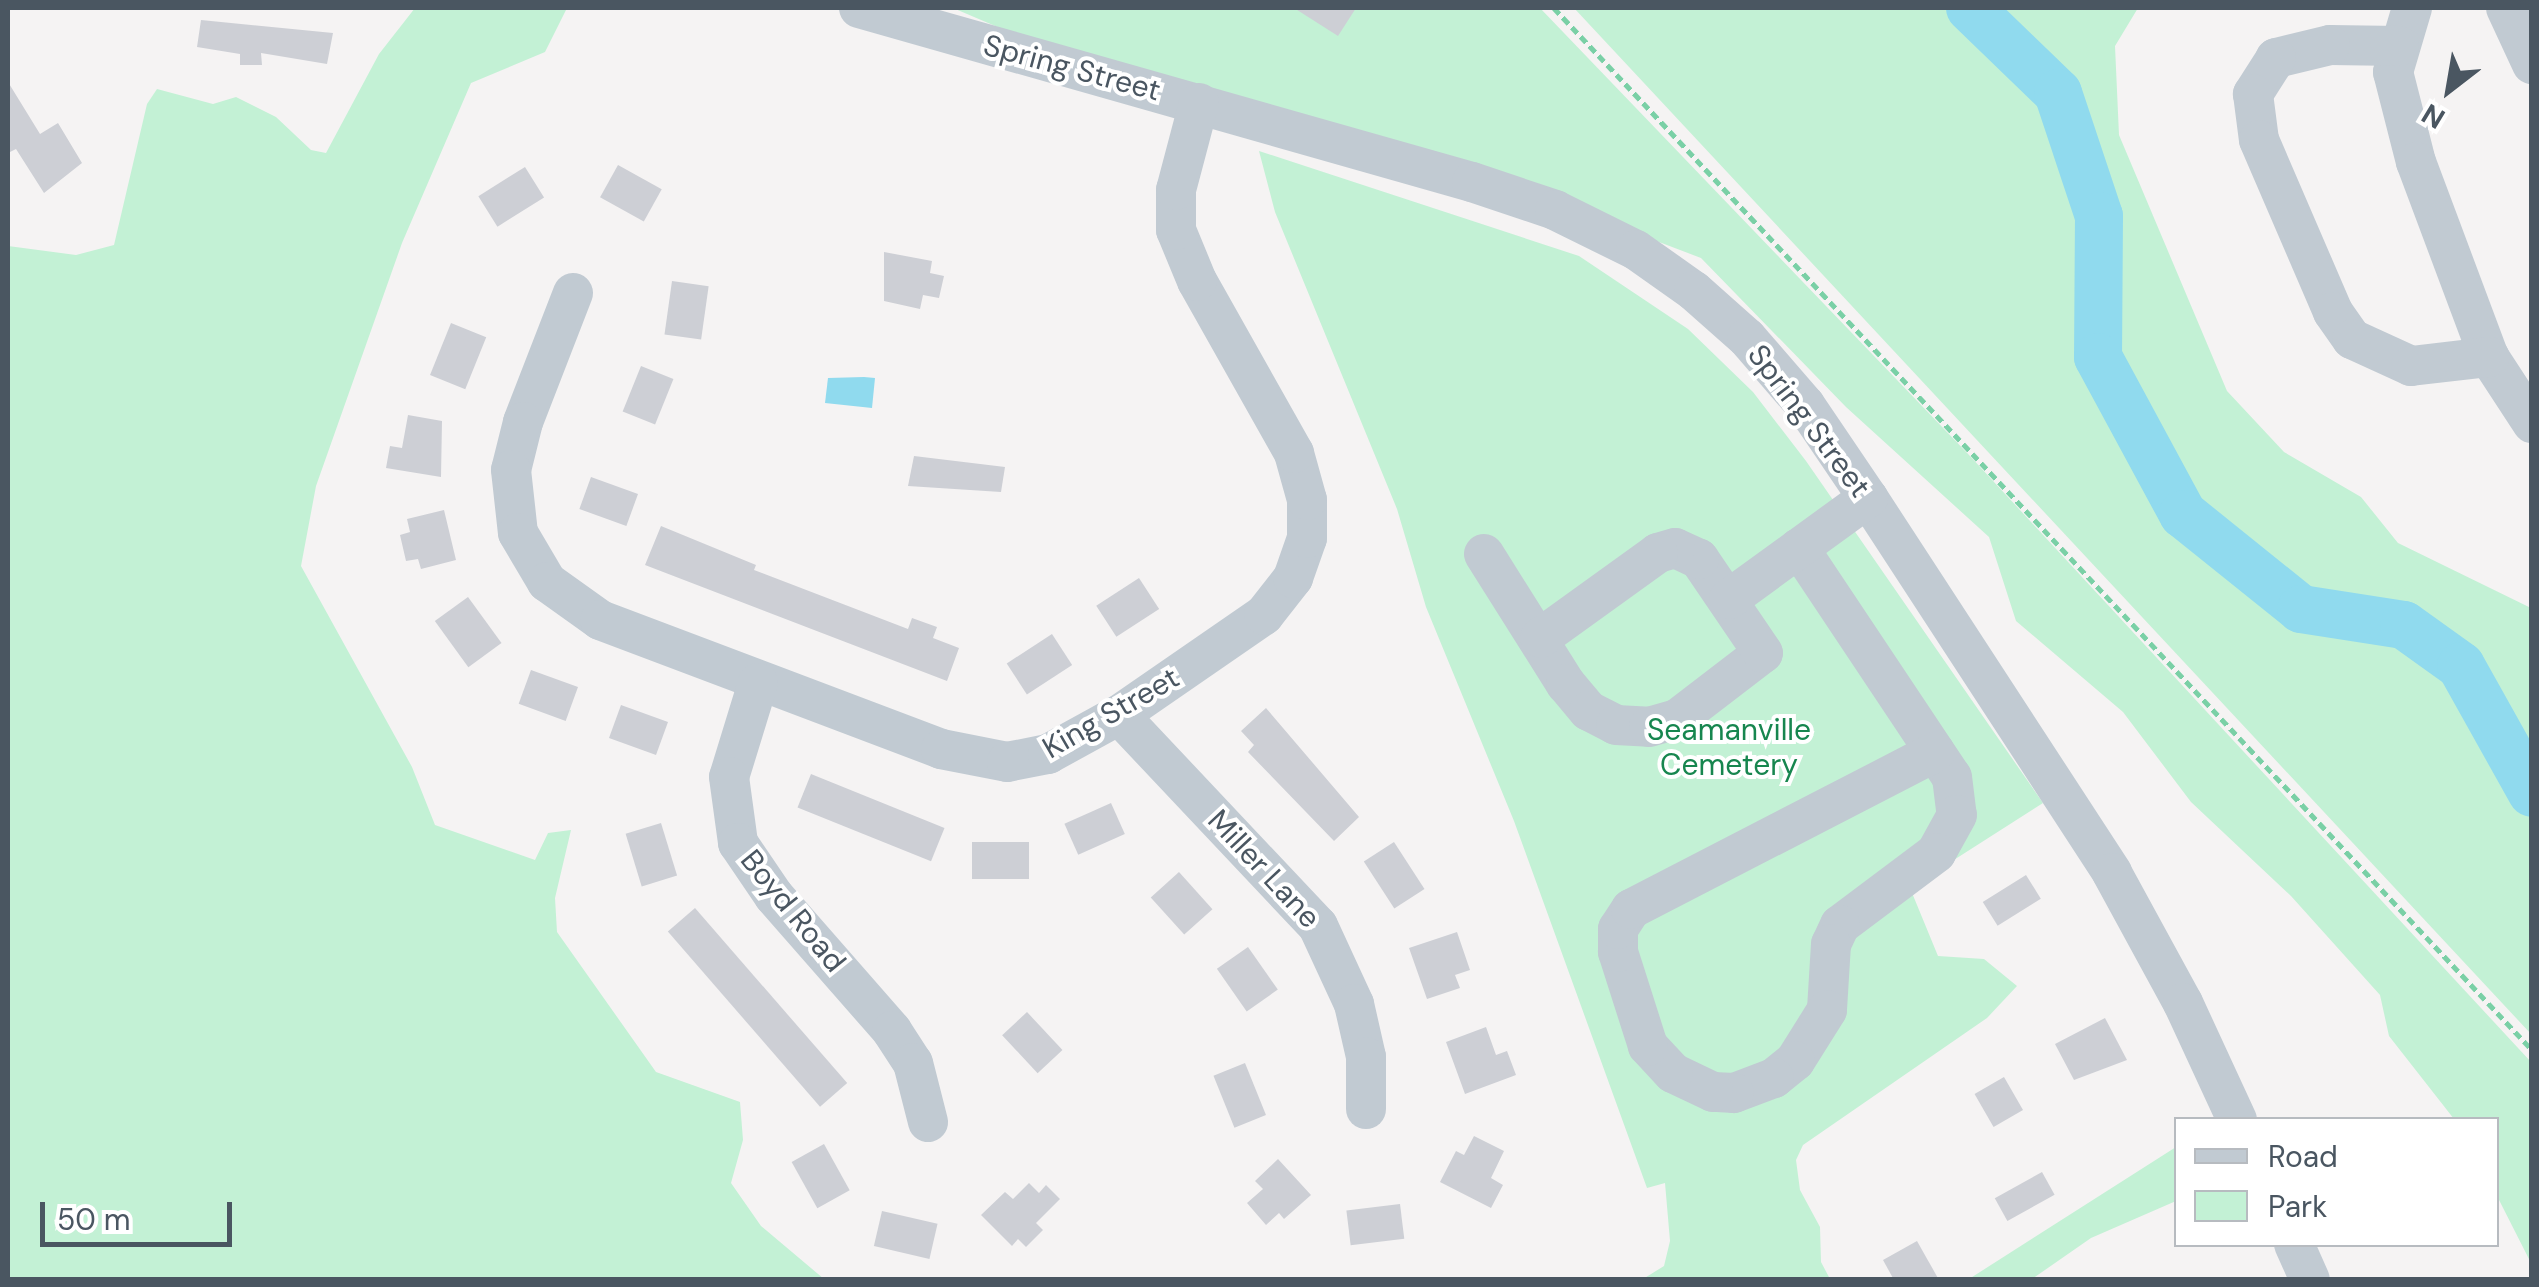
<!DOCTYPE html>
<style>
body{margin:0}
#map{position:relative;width:2539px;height:1287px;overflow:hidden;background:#f5f3f3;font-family:"DM Sans",sans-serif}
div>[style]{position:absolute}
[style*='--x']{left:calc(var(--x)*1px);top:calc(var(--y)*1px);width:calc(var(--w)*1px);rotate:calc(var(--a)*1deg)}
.green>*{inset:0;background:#c3f1d5}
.water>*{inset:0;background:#90daee}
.river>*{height:48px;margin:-24px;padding:0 24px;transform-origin:24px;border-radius:24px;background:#90daee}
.building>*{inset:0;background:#cdcfd5;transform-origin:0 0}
.path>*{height:5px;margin-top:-2.5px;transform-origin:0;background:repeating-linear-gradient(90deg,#7ad0a6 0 8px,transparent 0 13px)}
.minor>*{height:40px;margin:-20px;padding:0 20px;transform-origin:20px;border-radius:20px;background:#c1cad2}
span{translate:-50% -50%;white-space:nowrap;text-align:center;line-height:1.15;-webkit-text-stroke:8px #fff;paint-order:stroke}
.street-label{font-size:30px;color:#4a5661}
.park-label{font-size:30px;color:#17864f}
.frame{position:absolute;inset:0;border:10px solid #4a5661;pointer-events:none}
.legend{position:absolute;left:2174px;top:1117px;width:325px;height:130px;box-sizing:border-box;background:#fff;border:2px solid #b7bbc0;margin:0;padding:12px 18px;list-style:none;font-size:30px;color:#4a5661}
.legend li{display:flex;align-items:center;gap:20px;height:50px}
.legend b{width:50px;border:2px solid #b7bbc0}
.north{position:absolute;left:2399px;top:40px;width:100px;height:100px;-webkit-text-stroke:8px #fff;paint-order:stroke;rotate:211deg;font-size:28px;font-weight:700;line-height:40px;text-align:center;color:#4a5661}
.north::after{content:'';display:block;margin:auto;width:35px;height:45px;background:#4a5661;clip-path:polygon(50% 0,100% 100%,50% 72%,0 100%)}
.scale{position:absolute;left:40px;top:1202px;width:192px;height:45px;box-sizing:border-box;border:5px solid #4a5661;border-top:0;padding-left:12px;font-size:30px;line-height:35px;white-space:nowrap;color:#4a5661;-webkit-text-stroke:8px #fff;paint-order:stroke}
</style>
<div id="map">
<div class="green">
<div style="clip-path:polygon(415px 8px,567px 8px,545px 52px,471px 83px,402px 243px,316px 486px,301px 566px,412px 767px,435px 825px,535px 860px,548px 833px,571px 830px,555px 898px,557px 932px,656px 1072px,740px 1102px,743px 1140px,731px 1183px,761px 1226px,824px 1279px,8px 1279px,8px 246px,76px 255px,114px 245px,147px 104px,157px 89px,213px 104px,236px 97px,276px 117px,311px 150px,326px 153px,379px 54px)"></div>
<div style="clip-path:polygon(953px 8px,1540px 8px,1969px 455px,2531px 1062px,2531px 1263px,2497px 1196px,2496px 1120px,2454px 1119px,2389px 1036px,2380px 995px,2291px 896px,2191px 802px,2123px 712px,2016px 621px,1989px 537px,1846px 407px,1701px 258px,1394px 141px,1040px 45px)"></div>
<div style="clip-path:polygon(1574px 8px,2138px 8px,2115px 46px,2119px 135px,2227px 391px,2284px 452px,2361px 497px,2398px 543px,2531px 608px,2531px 1034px)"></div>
<div style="clip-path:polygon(1259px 151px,1579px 256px,1688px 329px,1753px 392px,1806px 461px,2043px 803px,1910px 888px,1938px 956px,1984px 959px,2017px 986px,1987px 1018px,1803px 1145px,1796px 1160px,1800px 1190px,1820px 1227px,1821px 1262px,1830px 1279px,1643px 1279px,1664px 1266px,1670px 1241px,1665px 1183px,1647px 1188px,1514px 821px,1426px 607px,1397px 509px,1275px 212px)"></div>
<div style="clip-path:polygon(2176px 1147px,2176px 1201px,2091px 1238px,2032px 1279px,1969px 1279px)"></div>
</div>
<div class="water">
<div style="clip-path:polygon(864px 377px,875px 378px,872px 408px,825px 403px,828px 378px)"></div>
</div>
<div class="river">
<div style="--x:1970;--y:8;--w:122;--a:44"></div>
<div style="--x:2058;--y:93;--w:130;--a:71.6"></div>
<div style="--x:2099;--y:216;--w:141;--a:90.4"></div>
<div style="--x:2098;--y:357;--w:179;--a:61.6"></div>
<div style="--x:2183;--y:514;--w:151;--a:38.8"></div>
<div style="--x:2301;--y:609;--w:104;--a:8.8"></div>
<div style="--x:2404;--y:625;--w:70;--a:35.7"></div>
<div style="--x:2461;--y:666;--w:145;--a:60.8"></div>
</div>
<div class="building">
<div style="clip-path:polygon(1294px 8px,1356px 8px,1338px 36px)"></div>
<div style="clip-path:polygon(201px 20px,333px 33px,327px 64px,261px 53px,262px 65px,240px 65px,240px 54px,197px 47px)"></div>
<div style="clip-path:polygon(8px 82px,40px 134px,58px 123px,82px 163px,44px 193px,16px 149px,8px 153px)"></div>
<div style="left:618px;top:165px;width:50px;height:37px;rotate:29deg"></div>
<div style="left:525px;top:167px;width:36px;height:55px;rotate:58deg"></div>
<div style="clip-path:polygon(884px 252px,932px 261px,930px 273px,944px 276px,939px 298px,923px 295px,920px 309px,884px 301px)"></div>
<div style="left:672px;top:281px;width:37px;height:54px;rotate:8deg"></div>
<div style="left:451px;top:323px;width:38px;height:56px;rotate:22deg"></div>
<div style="left:641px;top:366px;width:35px;height:49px;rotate:22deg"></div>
<div style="clip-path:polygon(408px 415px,442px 421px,441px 477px,386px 468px,390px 446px,402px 448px)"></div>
<div style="clip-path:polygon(914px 456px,1005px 467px,1001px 492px,908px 486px)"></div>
<div style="left:591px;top:477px;width:50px;height:34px;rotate:20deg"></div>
<div style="clip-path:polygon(444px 510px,456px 560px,421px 569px,418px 559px,406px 561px,400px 535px,410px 532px,407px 519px)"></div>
<div style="clip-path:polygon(661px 526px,756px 565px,754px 570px,908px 629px,912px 618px,937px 627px,933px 638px,959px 648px,947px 681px,645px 565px)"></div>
<div style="left:1139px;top:578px;width:37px;height:51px;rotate:57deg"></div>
<div style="left:468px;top:597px;width:57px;height:41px;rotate:54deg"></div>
<div style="left:1052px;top:634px;width:37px;height:54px;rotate:57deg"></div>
<div style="left:531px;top:670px;width:50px;height:36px;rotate:20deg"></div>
<div style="left:621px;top:705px;width:50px;height:35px;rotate:20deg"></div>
<div style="clip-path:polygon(1266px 708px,1359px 817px,1334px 841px,1248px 752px,1254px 745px,1241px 731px)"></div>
<div style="left:811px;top:774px;width:144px;height:36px;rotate:22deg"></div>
<div style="left:1111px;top:803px;width:34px;height:51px;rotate:66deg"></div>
<div style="left:661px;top:823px;width:55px;height:37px;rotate:73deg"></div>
<div style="left:972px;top:842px;width:57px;height:37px"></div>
<div style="left:1394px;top:842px;width:56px;height:36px;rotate:57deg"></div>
<div style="left:1179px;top:872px;width:50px;height:38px;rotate:48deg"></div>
<div style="left:2026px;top:875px;width:28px;height:51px;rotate:58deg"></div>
<div style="left:695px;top:908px;width:232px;height:36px;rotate:49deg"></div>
<div style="clip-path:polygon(1457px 932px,1470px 970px,1455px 975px,1460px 988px,1427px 999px,1409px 948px)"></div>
<div style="left:1248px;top:947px;width:52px;height:38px;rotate:55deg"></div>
<div style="left:1027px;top:1012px;width:52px;height:34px;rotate:47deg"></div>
<div style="clip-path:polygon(2105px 1018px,2127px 1060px,2074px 1080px,2055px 1044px)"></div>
<div style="clip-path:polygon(1486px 1027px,1496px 1055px,1507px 1051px,1516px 1075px,1465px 1094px,1446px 1042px)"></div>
<div style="left:1245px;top:1063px;width:56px;height:34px;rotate:68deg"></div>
<div style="left:2004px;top:1077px;width:38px;height:34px;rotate:60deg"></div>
<div style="clip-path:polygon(1474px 1136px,1504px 1151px,1491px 1178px,1503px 1185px,1491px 1208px,1440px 1182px,1456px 1151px,1464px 1155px)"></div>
<div style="left:824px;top:1144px;width:53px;height:37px;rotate:61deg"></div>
<div style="clip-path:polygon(1278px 1159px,1311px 1195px,1284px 1219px,1279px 1213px,1266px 1225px,1247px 1203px,1263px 1189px,1255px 1181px)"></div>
<div style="left:2042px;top:1172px;width:26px;height:54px;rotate:61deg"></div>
<div style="clip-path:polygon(1029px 1183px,1039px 1193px,1046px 1185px,1060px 1199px,1036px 1223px,1043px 1230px,1026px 1247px,1018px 1239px,1012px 1246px,981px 1215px,1005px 1192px,1013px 1199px)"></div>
<div style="left:1400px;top:1204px;width:35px;height:54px;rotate:83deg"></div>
<div style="left:882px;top:1211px;width:57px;height:36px;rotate:13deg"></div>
<div style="clip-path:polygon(1917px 1241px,1939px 1280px,1894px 1280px,1883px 1260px)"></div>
</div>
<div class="path">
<div style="--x:1554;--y:8;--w:1429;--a:46.81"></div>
</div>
<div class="minor">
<div style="--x:859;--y:8;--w:637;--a:15.85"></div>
<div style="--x:1472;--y:182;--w:88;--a:18.6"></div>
<div style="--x:1555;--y:210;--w:90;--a:26.3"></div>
<div style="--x:1636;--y:250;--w:71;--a:35.3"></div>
<div style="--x:1694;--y:291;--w:71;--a:41.6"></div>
<div style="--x:1747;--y:338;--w:89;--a:49.1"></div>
<div style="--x:1805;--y:405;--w:112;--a:55.9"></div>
<div style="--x:1868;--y:498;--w:447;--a:56.9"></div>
<div style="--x:2112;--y:873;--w:148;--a:61.4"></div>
<div style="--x:2183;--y:1003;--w:129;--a:65.2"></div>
<div style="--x:2412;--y:8;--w:67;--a:106.5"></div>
<div style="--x:2393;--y:72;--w:93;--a:75.7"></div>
<div style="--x:2416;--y:162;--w:208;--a:69.5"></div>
<div style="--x:2489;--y:357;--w:79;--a:56.9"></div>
<div style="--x:2506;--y:8;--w:62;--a:65.1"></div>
<div style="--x:2399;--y:46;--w:69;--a:-179.2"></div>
<div style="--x:2330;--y:45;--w:56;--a:166.5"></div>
<div style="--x:2276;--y:58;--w:43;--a:122.6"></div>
<div style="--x:2253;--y:94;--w:46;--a:82.6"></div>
<div style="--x:2259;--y:140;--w:187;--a:66.7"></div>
<div style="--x:2333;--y:312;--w:33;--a:55"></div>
<div style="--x:2352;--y:339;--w:65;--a:24.6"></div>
<div style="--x:2411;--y:366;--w:79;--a:-6.6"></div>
<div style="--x:573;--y:293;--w:138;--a:111.2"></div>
<div style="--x:523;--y:422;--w:49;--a:104"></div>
<div style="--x:511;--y:470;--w:63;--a:83.7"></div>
<div style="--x:518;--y:533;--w:57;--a:59.4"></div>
<div style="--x:547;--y:582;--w:65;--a:35.6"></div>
<div style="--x:600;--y:620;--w:365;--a:20.7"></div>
<div style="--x:941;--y:749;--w:67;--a:11.1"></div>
<div style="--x:1007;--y:762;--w:42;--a:-11"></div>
<div style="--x:1048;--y:754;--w:81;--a:-28.8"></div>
<div style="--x:1119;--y:715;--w:176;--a:-34.6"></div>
<div style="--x:1264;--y:615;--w:47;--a:-51.9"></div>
<div style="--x:1293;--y:578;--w:42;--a:-70.7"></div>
<div style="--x:1307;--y:538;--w:38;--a:-90"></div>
<div style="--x:1307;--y:500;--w:49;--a:-105.5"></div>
<div style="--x:1294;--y:453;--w:197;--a:-119.4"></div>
<div style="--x:1197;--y:281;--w:55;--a:-112.4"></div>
<div style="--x:1176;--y:230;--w:40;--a:-90"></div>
<div style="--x:1176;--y:190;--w:90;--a:-75.2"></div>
<div style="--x:1799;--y:548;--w:275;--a:56.3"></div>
<div style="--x:1952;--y:777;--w:38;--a:83"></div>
<div style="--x:1957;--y:815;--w:43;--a:118.9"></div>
<div style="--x:1936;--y:853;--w:120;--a:143.1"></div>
<div style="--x:1840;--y:925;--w:21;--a:115"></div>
<div style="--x:1831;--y:944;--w:66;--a:93.5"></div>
<div style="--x:1827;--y:1010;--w:60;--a:122.1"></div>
<div style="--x:1795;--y:1061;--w:27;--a:141"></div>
<div style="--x:1774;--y:1078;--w:43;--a:159.4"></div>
<div style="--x:1734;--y:1093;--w:21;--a:-177"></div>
<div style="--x:1713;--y:1092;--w:44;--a:-154.6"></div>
<div style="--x:1673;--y:1073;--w:37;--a:-133"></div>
<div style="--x:1648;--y:1046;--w:99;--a:-107.7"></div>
<div style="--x:1618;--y:952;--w:23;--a:-90"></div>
<div style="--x:1618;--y:929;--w:24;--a:-57"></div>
<div style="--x:1631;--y:909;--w:342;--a:-27.3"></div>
<div style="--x:1484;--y:554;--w:154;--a:57.8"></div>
<div style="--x:1566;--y:684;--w:35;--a:50"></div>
<div style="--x:1589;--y:711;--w:30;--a:27"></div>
<div style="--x:1616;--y:725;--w:33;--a:3"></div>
<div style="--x:1649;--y:727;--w:29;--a:-16"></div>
<div style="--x:1677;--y:719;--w:108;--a:-37.5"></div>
<div style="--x:1763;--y:653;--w:114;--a:-124.2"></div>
<div style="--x:1699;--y:559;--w:26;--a:-155"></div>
<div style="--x:1675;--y:548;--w:18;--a:164"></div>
<div style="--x:1658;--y:553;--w:145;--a:144.2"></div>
<div style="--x:1729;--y:599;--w:172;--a:-36"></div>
<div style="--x:758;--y:683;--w:98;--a:107.1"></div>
<div style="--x:729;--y:777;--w:67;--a:82.2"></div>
<div style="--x:738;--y:843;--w:64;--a:55.8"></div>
<div style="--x:774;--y:896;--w:179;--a:48.8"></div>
<div style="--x:892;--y:1031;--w:38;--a:57"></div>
<div style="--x:913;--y:1063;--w:61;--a:75.7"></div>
<div style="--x:1119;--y:715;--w:290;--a:46.7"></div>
<div style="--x:1318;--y:926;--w:86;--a:65.2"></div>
<div style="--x:1354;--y:1004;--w:54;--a:77.2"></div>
<div style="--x:1366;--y:1057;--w:52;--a:90"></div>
<div style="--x:2294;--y:1244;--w:39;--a:66"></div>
</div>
<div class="street-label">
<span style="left:1072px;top:68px;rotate:15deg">Spring Street</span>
<span style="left:1809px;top:421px;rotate:53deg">Spring Street</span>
<span style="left:1111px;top:713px;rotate:-30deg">King Street</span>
<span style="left:1264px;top:869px;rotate:47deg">Miller Lane</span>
<span style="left:793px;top:911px;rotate:51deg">Boyd Road</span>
</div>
<div class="park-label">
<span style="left:1729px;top:747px">Seamanville<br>Cemetery</span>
</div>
<div class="frame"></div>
<ul class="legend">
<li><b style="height:12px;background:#c1cad2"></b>Road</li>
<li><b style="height:28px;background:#c3f1d5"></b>Park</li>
</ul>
<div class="north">N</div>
<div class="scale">50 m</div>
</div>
